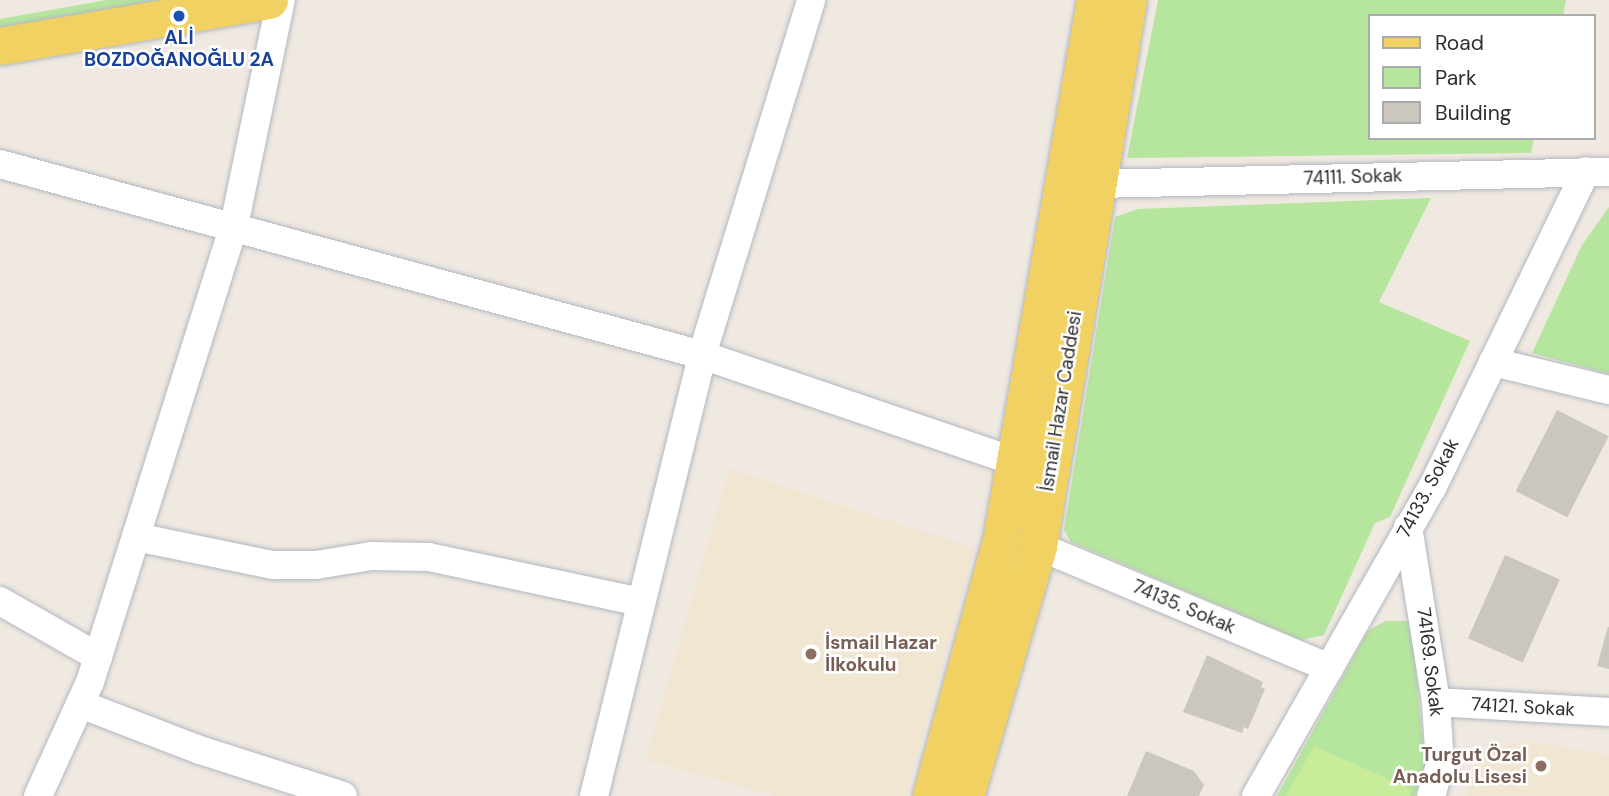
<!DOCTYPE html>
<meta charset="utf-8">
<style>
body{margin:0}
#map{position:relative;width:1609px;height:796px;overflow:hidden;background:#efe9e1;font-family:"DM Sans",sans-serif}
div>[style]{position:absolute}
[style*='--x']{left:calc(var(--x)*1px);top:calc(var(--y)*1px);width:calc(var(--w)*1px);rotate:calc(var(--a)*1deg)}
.education>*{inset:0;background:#f0e6d1}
.green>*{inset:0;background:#b6e59e}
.pitch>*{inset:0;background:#c9ec9a}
.building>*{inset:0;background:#cbc7bf;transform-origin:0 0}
.roads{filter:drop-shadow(0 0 2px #b4b7c1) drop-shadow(0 0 2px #b4b7c1)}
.minor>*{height:28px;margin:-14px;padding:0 14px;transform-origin:14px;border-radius:14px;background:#fff}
.major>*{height:37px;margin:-18.5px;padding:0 18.5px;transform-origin:18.5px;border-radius:18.5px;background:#f2d163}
.dots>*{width:19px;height:19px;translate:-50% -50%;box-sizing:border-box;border:4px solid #fff;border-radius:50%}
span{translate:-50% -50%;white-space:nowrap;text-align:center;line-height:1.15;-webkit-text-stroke:5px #fff;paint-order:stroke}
.transit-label{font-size:19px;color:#164399;font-weight:700}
.street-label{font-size:19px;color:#2e2e2e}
.education-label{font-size:19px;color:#785e54;font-weight:700}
.left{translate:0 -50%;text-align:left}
.right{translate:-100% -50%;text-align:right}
.legend{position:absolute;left:1368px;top:14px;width:228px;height:126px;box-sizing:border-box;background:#fff;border:2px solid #ababab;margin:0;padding:9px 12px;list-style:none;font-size:21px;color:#2e2e2e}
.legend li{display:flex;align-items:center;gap:14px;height:35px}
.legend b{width:35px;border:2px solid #ababab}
</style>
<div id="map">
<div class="education">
<div style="clip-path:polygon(729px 469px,975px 548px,906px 796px,775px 796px,646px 760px)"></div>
<div style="clip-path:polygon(1537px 742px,1609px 755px,1609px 796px,1466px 796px,1475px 757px,1496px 746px)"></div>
</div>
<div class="green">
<div style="clip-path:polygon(106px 0,169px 0,0 31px,0 19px)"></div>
<div style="clip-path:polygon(1158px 0,1566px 0,1563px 16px,1369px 16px,1369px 138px,1534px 138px,1531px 153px,1127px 158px)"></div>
<div style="clip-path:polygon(1431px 198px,1379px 302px,1470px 341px,1390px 517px,1375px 523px,1324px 635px,1301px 640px,1071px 542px,1064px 530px,1115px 217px,1138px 209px)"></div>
<div style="clip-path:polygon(1609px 207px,1609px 374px,1532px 353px,1582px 245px)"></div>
<div style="clip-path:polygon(1385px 621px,1411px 621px,1425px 764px,1415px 796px,1277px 796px,1368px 631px)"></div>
</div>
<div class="pitch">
<div style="clip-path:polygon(1314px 746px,1411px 789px,1410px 796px,1286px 796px)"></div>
</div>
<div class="building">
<div style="left:1557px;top:410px;width:58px;height:91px;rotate:27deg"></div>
<div style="left:1505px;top:555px;width:60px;height:91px;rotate:24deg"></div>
<div style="clip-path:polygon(1608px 627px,1609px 627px,1609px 669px,1597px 666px)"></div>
<div style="clip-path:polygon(1207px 655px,1263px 682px,1261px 687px,1265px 689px,1248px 729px,1244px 727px,1242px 733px,1183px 712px)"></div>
<div style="clip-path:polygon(1146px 751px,1194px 771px,1204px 785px,1199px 796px,1127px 796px)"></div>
</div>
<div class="roads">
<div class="minor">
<div style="--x:0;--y:164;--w:728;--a:15.22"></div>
<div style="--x:702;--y:355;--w:333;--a:18.8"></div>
<div style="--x:1097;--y:184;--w:512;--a:-1.34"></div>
<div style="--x:1493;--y:362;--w:119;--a:13.6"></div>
<div style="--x:1408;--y:527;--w:177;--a:80.9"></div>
<div style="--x:1436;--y:702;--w:63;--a:86.4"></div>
<div style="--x:1440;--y:765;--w:32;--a:106"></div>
<div style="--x:136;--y:537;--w:140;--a:11.6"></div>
<div style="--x:273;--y:565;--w:43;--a:0"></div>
<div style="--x:316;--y:565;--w:56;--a:-9.3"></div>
<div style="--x:371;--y:556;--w:58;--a:1"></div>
<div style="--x:429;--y:557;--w:217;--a:12"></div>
<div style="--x:1038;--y:546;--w:316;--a:22.7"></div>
<div style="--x:0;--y:601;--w:113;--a:29.7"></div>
<div style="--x:1436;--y:702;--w:173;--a:3.3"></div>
<div style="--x:80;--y:704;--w:129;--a:21"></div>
<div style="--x:200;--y:750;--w:150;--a:17.8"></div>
<div style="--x:38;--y:796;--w:125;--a:-65.5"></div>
<div style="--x:90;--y:682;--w:478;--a:-72.5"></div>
<div style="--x:234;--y:226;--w:231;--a:-78.3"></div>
<div style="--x:594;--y:796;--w:454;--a:-76.2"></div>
<div style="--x:702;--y:355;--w:371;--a:-72.9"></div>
<div style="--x:1256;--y:796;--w:355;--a:-60.3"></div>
<div style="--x:1432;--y:488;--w:352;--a:-64.1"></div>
</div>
<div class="major">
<div style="--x:0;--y:46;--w:273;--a:-9.7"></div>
<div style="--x:931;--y:796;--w:270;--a:-74.7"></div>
<div style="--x:1002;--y:536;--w:544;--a:-80.16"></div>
<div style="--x:965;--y:796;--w:260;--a:-73.7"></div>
<div style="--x:1038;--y:546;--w:553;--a:-80.64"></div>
</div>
</div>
<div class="dots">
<div style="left:179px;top:16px;background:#1a4fb4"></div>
<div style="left:811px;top:654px;background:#8d6e63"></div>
<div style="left:1541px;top:766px;background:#8d6e63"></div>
</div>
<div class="transit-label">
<span style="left:179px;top:49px">ALİ<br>BOZDOĞANOĞLU 2A</span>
</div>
<div class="street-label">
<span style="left:1353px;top:177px;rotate:-2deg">74111. Sokak</span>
<span style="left:1061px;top:401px;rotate:-81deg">İsmail Hazar Caddesi</span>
<span style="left:1428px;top:488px;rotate:-62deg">74133. Sokak</span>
<span style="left:1184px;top:607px;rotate:23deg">74135. Sokak</span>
<span style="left:1430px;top:662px;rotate:83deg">74169. Sokak</span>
<span style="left:1523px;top:707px;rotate:3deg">74121. Sokak</span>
</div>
<div class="education-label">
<span class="left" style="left:825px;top:654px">İsmail Hazar<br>İlkokulu</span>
<span class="right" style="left:1527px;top:766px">Turgut Özal<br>Anadolu Lisesi</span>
</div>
<ul class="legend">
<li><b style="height:9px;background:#f2d163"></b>Road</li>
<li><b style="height:19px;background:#b6e59e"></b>Park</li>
<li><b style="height:19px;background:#cbc7bf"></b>Building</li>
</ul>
</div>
